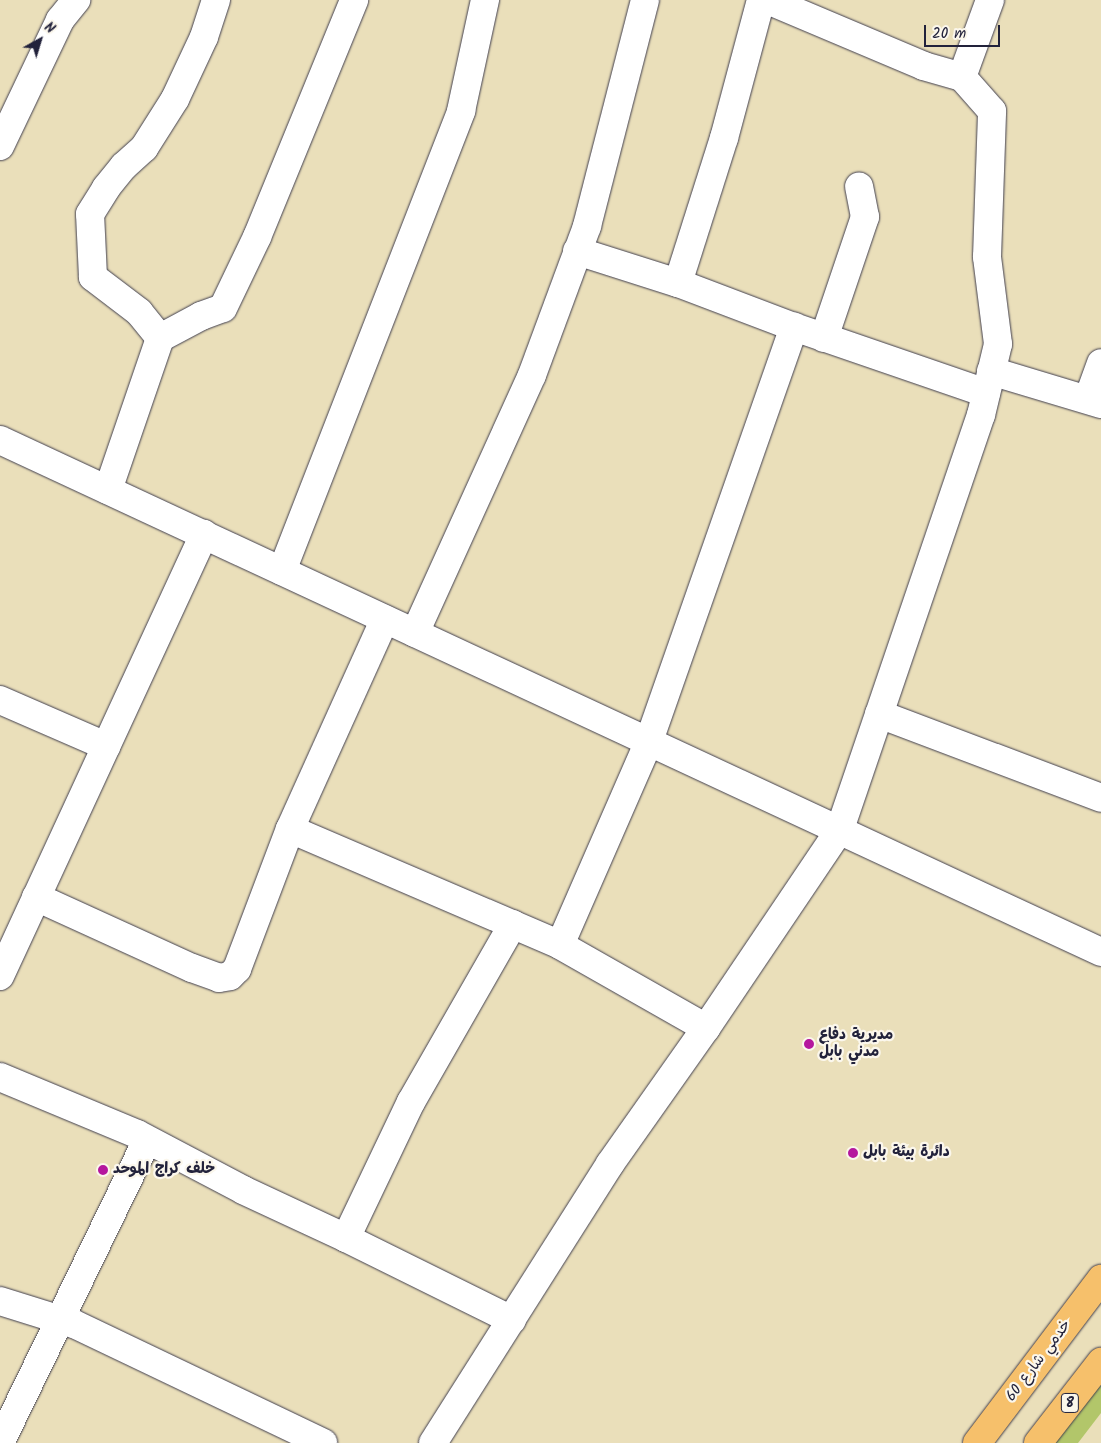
<!DOCTYPE html>
<meta charset="utf-8">
<style>
body{margin:0}
#map{position:relative;width:1101px;height:1443px;overflow:hidden;background:#eadfba;font-family:Kalam,"Playpen Sans Arabic",sans-serif}
div>[style]{position:absolute}
[style*='--x']{left:calc(var(--x)*1px);top:calc(var(--y)*1px);width:calc(var(--w)*1px);rotate:calc(var(--a)*1deg)}
.green>*{inset:0;background:#b2c66a}
.roads{filter:drop-shadow(0 0 1px #403e4e) drop-shadow(0 0 1px #403e4e)}
.minor>*{height:28px;margin:-14px;padding:0 14px;transform-origin:14px;border-radius:14px;background:#fff}
.major>*{height:28px;margin:-14px;padding:0 14px;transform-origin:14px;border-radius:14px;background:#f6c06b}
.highway>*{height:28px;margin:-14px;padding:0 14px;transform-origin:14px;border-radius:14px;background:#f6c06b}
.dots>*{width:14px;height:14px;translate:-50% -50%;box-sizing:border-box;border:2px solid #fbf7ec;border-radius:50%}
span{translate:-50% -50%;white-space:nowrap;text-align:center;line-height:1.15;-webkit-text-stroke:4.5px #fbf7ec;paint-order:stroke}
.shield-label span{padding:1px 4px;background:#fbf7ec;border:1px solid;border-radius:4px;-webkit-text-stroke-width:0}
.shield-label{font-size:14px;color:#22223b;font-weight:700}
.poi-label{font-size:15px;color:#22223b;font-weight:700}
.left{translate:0 -50%;text-align:left}
.street-label{font-size:15px;color:#22223b}
.north{position:absolute;left:15px;top:15px;width:50px;height:50px;-webkit-text-stroke:4px #fbf7ec;paint-order:stroke;rotate:39deg;font-size:14px;font-weight:700;line-height:20px;text-align:center;color:#22223b}
.north::after{content:'';display:block;margin:auto;width:18px;height:22px;background:#22223b;clip-path:polygon(50% 0,100% 100%,50% 72%,0 100%)}
.scale{position:absolute;left:924px;top:25px;width:76px;height:22px;box-sizing:border-box;border:2px solid #22223b;border-top:0;padding-left:6px;font-size:15px;line-height:18px;white-space:nowrap;color:#22223b;-webkit-text-stroke:4px #fbf7ec;paint-order:stroke}
</style>
<div id="map">
<div class="green">
<div style="clip-path:polygon(1101px 1376px,1101px 1413px,1078px 1443px,1050px 1443px)"></div>
</div>
<div class="roads">
<div class="minor">
<div style="--x:962;--y:77;--w:82;--a:-70"></div>
<div style="--x:0;--y:146;--w:140;--a:-64.5"></div>
<div style="--x:60;--y:20;--w:26;--a:-51"></div>
<div style="--x:577;--y:251;--w:106;--a:17.6"></div>
<div style="--x:678;--y:283;--w:124;--a:20.8"></div>
<div style="--x:794;--y:327;--w:203;--a:19"></div>
<div style="--x:678;--y:283;--w:152;--a:-72.4"></div>
<div style="--x:724;--y:138;--w:143;--a:-75"></div>
<div style="--x:160;--y:338;--w:33;--a:-129"></div>
<div style="--x:139;--y:312;--w:58;--a:-142.7"></div>
<div style="--x:93;--y:277;--w:63;--a:-92.7"></div>
<div style="--x:90;--y:214;--w:31;--a:-58"></div>
<div style="--x:106;--y:188;--w:28;--a:-51"></div>
<div style="--x:124;--y:166;--w:27;--a:-42"></div>
<div style="--x:144;--y:148;--w:58;--a:-57.7"></div>
<div style="--x:175;--y:99;--w:68;--a:-64.9"></div>
<div style="--x:204;--y:37;--w:39;--a:-72"></div>
<div style="--x:824;--y:338;--w:128;--a:-71.3"></div>
<div style="--x:865;--y:217;--w:31;--a:-101"></div>
<div style="--x:991;--y:371;--w:115;--a:16.7"></div>
<div style="--x:1088;--y:399;--w:38;--a:-70"></div>
<div style="--x:0;--y:440;--w:1214;--a:24.94"></div>
<div style="--x:108;--y:490;--w:161;--a:-71.1"></div>
<div style="--x:160;--y:338;--w:47;--a:-28.2"></div>
<div style="--x:201;--y:316;--w:23;--a:-20"></div>
<div style="--x:223;--y:308;--w:79;--a:-64.4"></div>
<div style="--x:257;--y:237;--w:256;--a:-67.7"></div>
<div style="--x:282;--y:571;--w:494;--a:-68.7"></div>
<div style="--x:461;--y:111;--w:114;--a:-77.8"></div>
<div style="--x:415;--y:633;--w:283;--a:-65.6"></div>
<div style="--x:532;--y:375;--w:159;--a:-69.7"></div>
<div style="--x:587;--y:226;--w:233;--a:-75.6"></div>
<div style="--x:0;--y:700;--w:116;--a:23.5"></div>
<div style="--x:879;--y:714;--w:237;--a:20.7"></div>
<div style="--x:290;--y:829;--w:294;--a:23.2"></div>
<div style="--x:560;--y:945;--w:168;--a:29.6"></div>
<div style="--x:36;--y:897;--w:171;--a:24.5"></div>
<div style="--x:192;--y:968;--w:29;--a:20"></div>
<div style="--x:219;--y:978;--w:11;--a:-10"></div>
<div style="--x:230;--y:976;--w:10;--a:-45"></div>
<div style="--x:237;--y:969;--w:150;--a:-69.3"></div>
<div style="--x:290;--y:829;--w:230;--a:-65.7"></div>
<div style="--x:560;--y:945;--w:223;--a:-66.4"></div>
<div style="--x:649;--y:741;--w:439;--a:-70.7"></div>
<div style="--x:0;--y:976;--w:487;--a:-65.2"></div>
<div style="--x:0;--y:1077;--w:148;--a:22.6"></div>
<div style="--x:137;--y:1134;--w:120;--a:27.8"></div>
<div style="--x:243;--y:1190;--w:114;--a:25"></div>
<div style="--x:346;--y:1238;--w:185;--a:26.3"></div>
<div style="--x:346;--y:1238;--w:151;--a:-64.5"></div>
<div style="--x:411;--y:1102;--w:205;--a:-60.2"></div>
<div style="--x:0;--y:1301;--w:77;--a:17.3"></div>
<div style="--x:74;--y:1324;--w:276;--a:25.5"></div>
<div style="--x:0;--y:1443;--w:337;--a:-64.1"></div>
<div style="--x:433;--y:1443;--w:330;--a:-57.6"></div>
<div style="--x:610;--y:1164;--w:166;--a:-54.8"></div>
<div style="--x:706;--y:1028;--w:240;--a:-56"></div>
<div style="--x:840;--y:829;--w:437;--a:-71.2"></div>
<div style="--x:981;--y:415;--w:73;--a:-76.5"></div>
<div style="--x:998;--y:344;--w:88;--a:-97.2"></div>
<div style="--x:987;--y:257;--w:146;--a:-88"></div>
<div style="--x:992;--y:111;--w:45;--a:-131.4"></div>
<div style="--x:962;--y:77;--w:40;--a:-164"></div>
<div style="--x:924;--y:66;--w:169;--a:-157.1"></div>
</div>
<div class="major">
<div style="--x:977;--y:1443;--w:206;--a:-52.9"></div>
</div>
<div class="highway">
<div style="--x:1038;--y:1443;--w:103;--a:-52.1"></div>
</div>
</div>
<div class="dots">
<div style="left:809px;top:1044px;background:#b5179e"></div>
<div style="left:853px;top:1153px;background:#b5179e"></div>
<div style="left:103px;top:1170px;background:#b5179e"></div>
</div>
<div class="shield-label">
<span style="left:1070px;top:1403px">8</span>
</div>
<div class="poi-label">
<span class="left" style="left:819px;top:1044px">مديرية دفاع<br>مدني بابل</span>
<span class="left" style="left:863px;top:1153px">دائرة بيئة بابل</span>
<span class="left" style="left:113px;top:1170px">خلف كراج الموحد</span>
</div>
<div class="street-label">
<span style="left:1039px;top:1361px;rotate:-53deg">خدمي شارع 60</span>
</div>
<div class="north">N</div>
<div class="scale">20 m</div>
</div>
